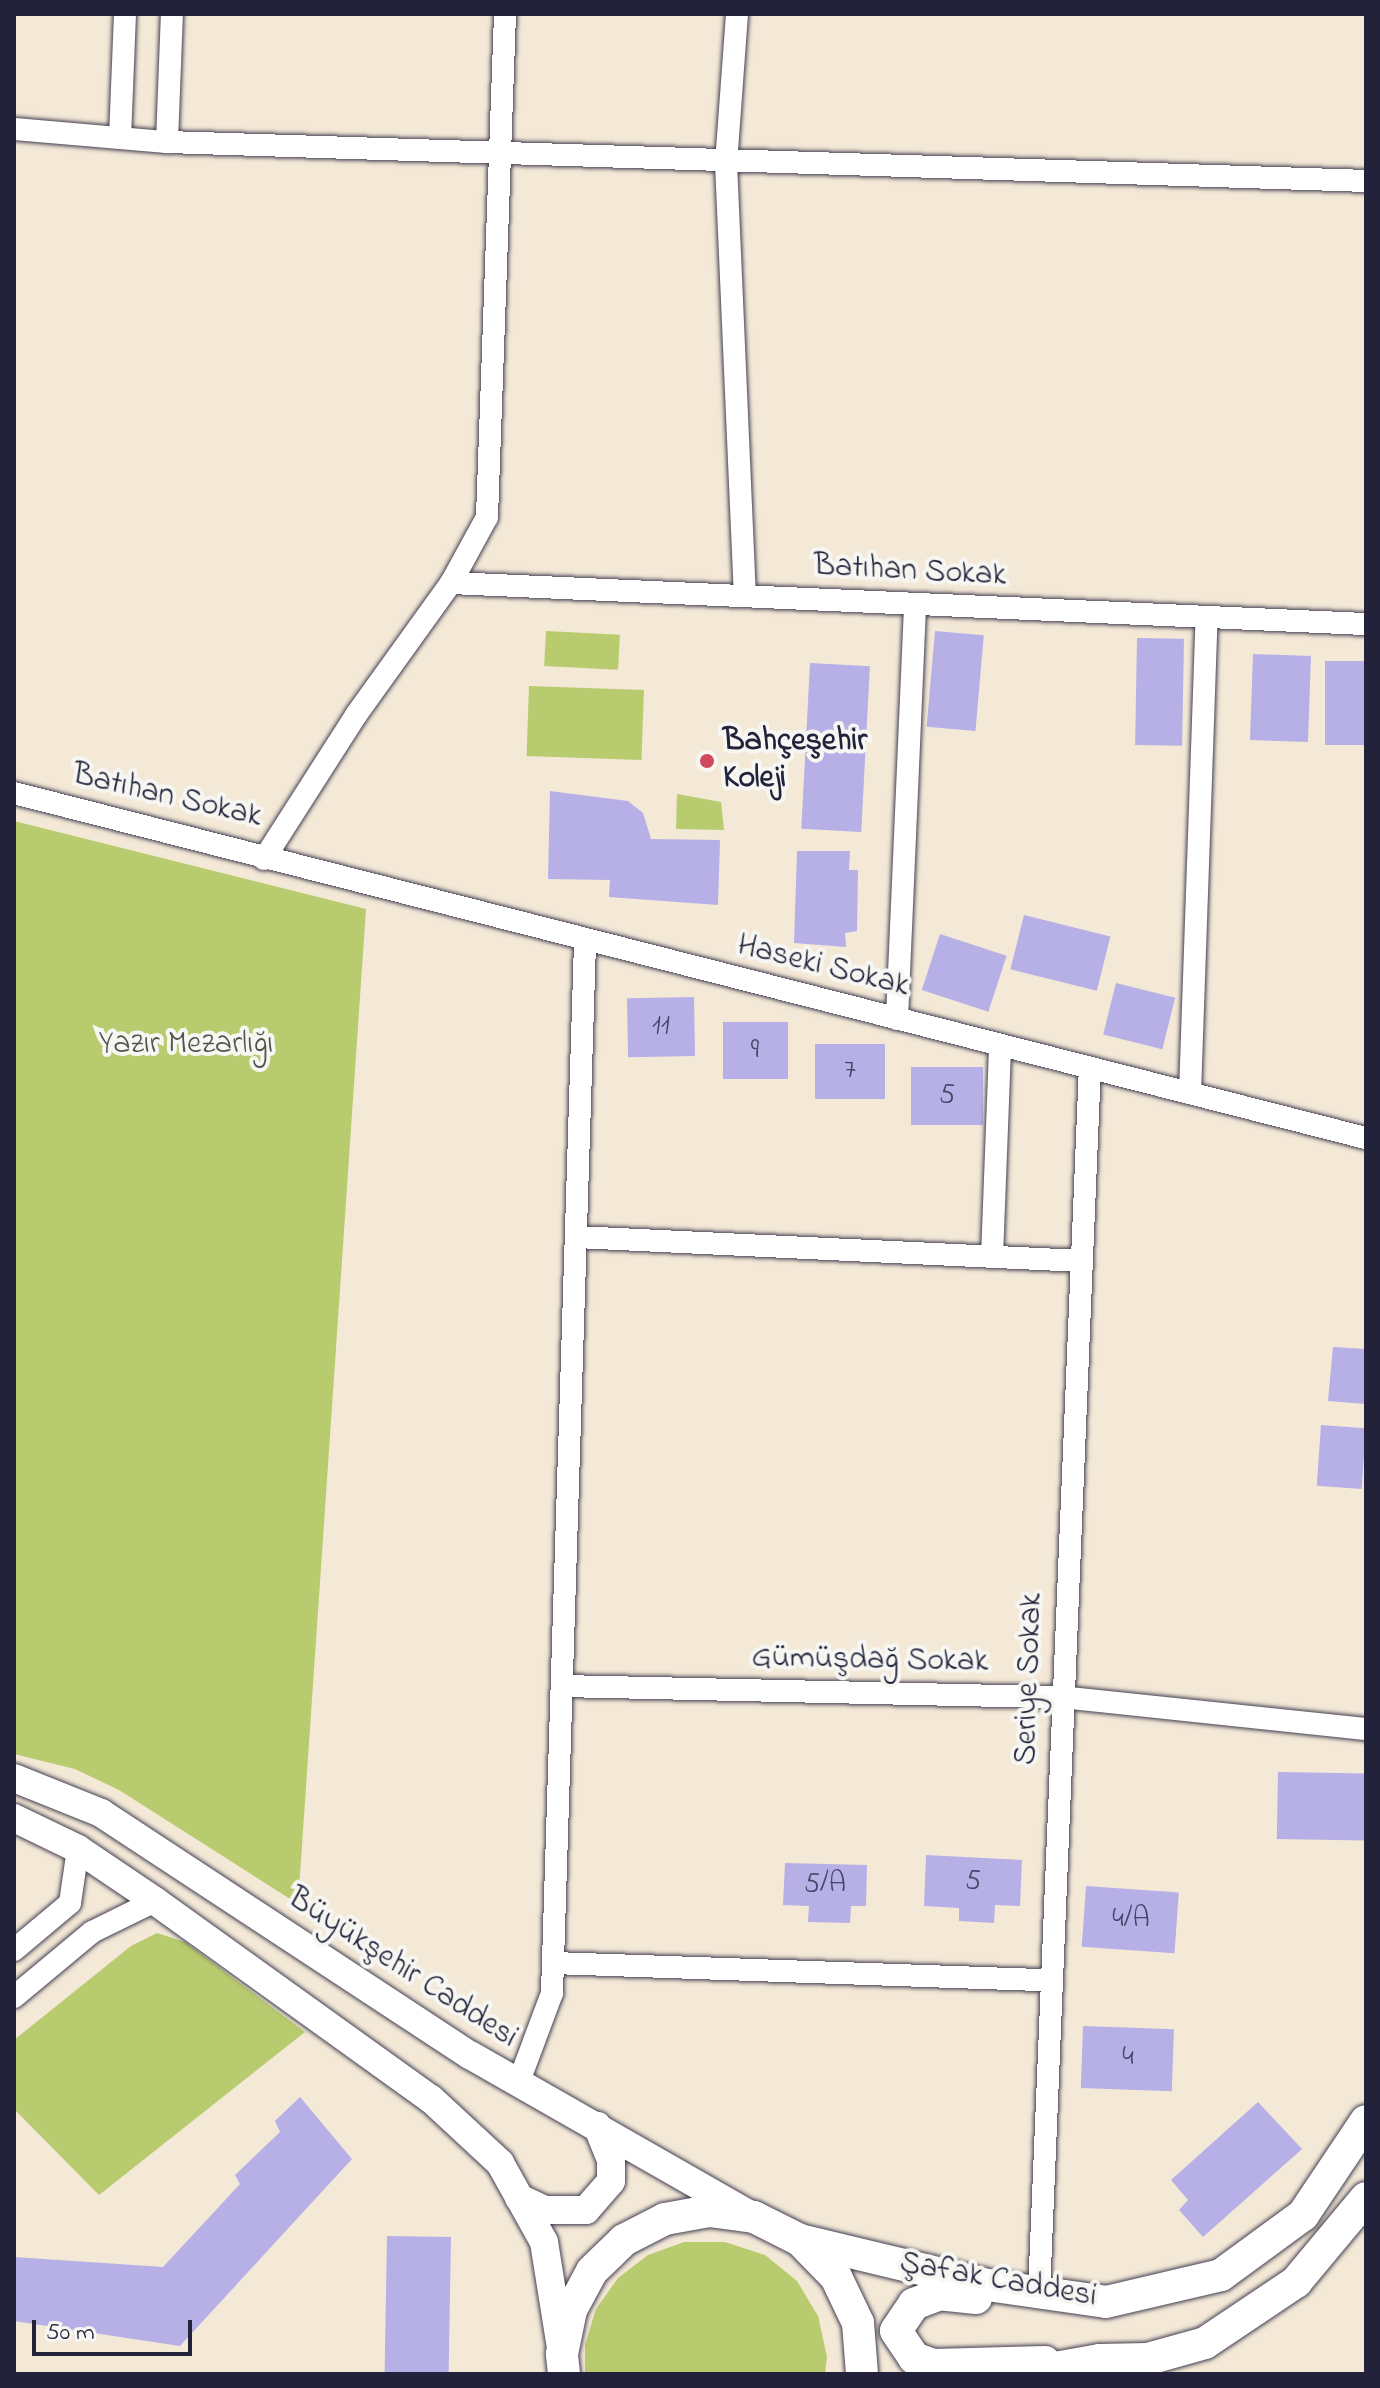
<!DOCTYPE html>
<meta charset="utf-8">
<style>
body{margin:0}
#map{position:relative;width:1380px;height:2388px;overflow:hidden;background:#f4e8d7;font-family:"Indie Flower",sans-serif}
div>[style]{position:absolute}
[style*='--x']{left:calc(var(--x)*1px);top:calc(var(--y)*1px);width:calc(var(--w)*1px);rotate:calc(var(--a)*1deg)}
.green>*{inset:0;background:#b8cb6e;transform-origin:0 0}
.building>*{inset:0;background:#b6b0e6;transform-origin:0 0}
.roads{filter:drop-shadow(0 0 2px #424052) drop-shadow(0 0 2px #424052)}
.minor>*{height:22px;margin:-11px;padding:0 11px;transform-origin:11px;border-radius:11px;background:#fff}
.tertiary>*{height:28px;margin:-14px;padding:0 14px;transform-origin:14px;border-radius:14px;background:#fff}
.secondary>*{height:32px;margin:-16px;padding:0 16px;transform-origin:16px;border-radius:16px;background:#fff}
.dots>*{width:22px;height:22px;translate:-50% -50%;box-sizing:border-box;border:4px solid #f6f6f2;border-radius:50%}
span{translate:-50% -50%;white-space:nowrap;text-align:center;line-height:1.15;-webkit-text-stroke:8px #f6f6f2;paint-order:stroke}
.number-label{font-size:28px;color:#474666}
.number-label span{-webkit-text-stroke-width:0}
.street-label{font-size:32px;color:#22223b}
.poi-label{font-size:32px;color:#22223b;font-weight:700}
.left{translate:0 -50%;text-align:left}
.park-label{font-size:32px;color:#4f554a}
.frame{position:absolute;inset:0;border:16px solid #22223b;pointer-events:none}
.scale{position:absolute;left:32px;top:2320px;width:160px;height:36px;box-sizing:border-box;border:4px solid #22223b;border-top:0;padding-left:10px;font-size:24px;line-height:28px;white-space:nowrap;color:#22223b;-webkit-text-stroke:6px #f6f6f2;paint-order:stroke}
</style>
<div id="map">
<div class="green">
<div style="left:546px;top:631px;width:74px;height:35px;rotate:3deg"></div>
<div style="left:529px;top:686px;width:115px;height:70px;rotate:2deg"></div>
<div style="clip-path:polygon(677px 794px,721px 802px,724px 830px,676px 829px)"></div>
<div style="clip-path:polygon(14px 821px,366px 909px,298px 1904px,119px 1790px,75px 1769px,14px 1754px)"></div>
<div style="clip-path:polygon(157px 1933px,185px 1942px,305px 2032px,99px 2195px,14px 2109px,14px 2040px,131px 1946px)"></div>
<div style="clip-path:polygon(684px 2242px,725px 2242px,765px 2255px,797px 2281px,818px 2316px,827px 2357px,825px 2374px,585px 2374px,585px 2345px,596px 2309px,618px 2278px,648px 2255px)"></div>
</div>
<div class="building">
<div style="left:935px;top:631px;width:49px;height:96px;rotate:5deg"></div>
<div style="left:1137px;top:638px;width:47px;height:107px;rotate:1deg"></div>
<div style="left:1253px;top:654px;width:58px;height:86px;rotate:2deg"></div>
<div style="left:1325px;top:661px;width:41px;height:84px"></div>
<div style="left:810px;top:663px;width:60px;height:166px;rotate:3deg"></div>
<div style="clip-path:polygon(550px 791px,628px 801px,643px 813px,651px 839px,720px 840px,718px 905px,609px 897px,610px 880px,548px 879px)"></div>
<div style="clip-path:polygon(797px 851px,850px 851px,849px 870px,858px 870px,857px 931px,845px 933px,846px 947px,794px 943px)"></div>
<div style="left:1024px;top:915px;width:89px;height:56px;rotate:14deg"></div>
<div style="left:940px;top:934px;width:70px;height:59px;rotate:18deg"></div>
<div style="left:1116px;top:983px;width:61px;height:53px;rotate:14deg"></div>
<div style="left:694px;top:997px;width:59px;height:67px;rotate:89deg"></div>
<div style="left:723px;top:1022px;width:65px;height:57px"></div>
<div style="left:815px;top:1044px;width:70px;height:55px"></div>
<div style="left:983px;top:1067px;width:58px;height:72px;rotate:90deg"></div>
<div style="clip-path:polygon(1333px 1347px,1366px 1349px,1366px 1404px,1328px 1401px)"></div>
<div style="left:1321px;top:1425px;width:45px;height:61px;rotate:4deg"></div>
<div style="left:1278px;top:1772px;width:88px;height:67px;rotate:1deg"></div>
<div style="clip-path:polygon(926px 1855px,1022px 1860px,1020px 1906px,995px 1905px,994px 1923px,959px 1921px,959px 1908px,924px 1906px)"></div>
<div style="clip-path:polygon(785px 1863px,867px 1865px,866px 1906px,851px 1906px,850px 1923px,808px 1922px,809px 1906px,783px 1905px)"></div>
<div style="left:1086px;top:1886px;width:93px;height:61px;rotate:4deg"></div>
<div style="left:1083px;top:2026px;width:91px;height:62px;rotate:2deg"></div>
<div style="clip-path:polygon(300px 2097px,352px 2159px,180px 2346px,14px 2321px,14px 2257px,163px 2267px,240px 2184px,235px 2175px,280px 2132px,275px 2121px)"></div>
<div style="clip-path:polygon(1258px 2102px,1302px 2149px,1203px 2237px,1179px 2210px,1188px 2200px,1171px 2180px)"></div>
<div style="left:387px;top:2236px;width:64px;height:138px;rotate:1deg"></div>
</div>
<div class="roads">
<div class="minor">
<div style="--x:737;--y:14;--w:149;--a:94.2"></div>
<div style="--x:726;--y:163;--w:433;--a:87.5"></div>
<div style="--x:14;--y:129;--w:154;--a:4.9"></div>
<div style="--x:167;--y:142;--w:1200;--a:1.86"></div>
<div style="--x:120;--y:138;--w:124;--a:-87.7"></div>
<div style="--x:167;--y:142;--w:128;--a:-87.8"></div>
<div style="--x:451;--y:583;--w:916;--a:2.57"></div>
<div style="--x:14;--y:793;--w:1395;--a:14.32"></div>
<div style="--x:264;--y:859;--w:171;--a:-57.4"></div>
<div style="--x:356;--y:715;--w:163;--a:-54.3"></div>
<div style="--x:451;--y:583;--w:75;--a:-61.4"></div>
<div style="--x:487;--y:517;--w:503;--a:-87.95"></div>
<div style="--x:897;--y:1019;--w:415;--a:-87.5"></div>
<div style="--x:1190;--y:1093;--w:476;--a:-88"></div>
<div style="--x:576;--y:1237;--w:506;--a:2.72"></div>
<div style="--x:992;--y:1257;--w:212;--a:-87.8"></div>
<div style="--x:562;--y:1686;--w:499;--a:1.3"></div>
<div style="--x:1061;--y:1697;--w:307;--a:6"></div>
<div style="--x:14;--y:1950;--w:73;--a:-40"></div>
<div style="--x:70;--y:1903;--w:55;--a:-81.6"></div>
<div style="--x:553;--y:1963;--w:498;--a:2"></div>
<div style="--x:14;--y:1997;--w:102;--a:-39.8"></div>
<div style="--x:92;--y:1932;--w:70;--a:-26.2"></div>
<div style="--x:518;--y:2084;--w:97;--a:-69.5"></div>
<div style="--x:552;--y:1993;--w:1054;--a:-88.2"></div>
<div style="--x:1039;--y:2293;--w:1226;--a:-87.62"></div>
</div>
<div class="tertiary">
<div style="--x:14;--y:1778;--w:94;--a:21.9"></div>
<div style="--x:101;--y:1813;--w:441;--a:33.3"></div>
<div style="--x:470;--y:2055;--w:322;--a:29.7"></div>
<div style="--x:14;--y:1818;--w:71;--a:25.8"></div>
<div style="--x:78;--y:1849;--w:93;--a:34"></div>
<div style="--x:155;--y:1901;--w:340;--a:35.7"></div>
<div style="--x:431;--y:2099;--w:94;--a:42.8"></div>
<div style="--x:500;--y:2163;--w:90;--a:60.9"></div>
<div style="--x:544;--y:2242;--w:107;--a:80.9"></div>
<div style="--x:519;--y:2198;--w:29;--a:25"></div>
<div style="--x:545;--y:2210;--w:41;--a:0"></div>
<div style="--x:586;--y:2210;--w:38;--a:-49"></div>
<div style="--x:611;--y:2181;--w:21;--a:-90"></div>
<div style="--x:611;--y:2160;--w:37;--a:-112"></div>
</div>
<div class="secondary">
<div style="--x:800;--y:2240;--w:192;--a:13.5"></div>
<div style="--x:987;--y:2285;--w:120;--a:8.1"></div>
<div style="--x:1106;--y:2302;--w:118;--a:-13.2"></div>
<div style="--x:1221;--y:2275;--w:102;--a:-36.2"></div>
<div style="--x:1303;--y:2215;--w:113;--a:-56.2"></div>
<div style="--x:976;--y:2298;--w:36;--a:-174"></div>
<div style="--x:940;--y:2294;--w:28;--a:159"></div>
<div style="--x:914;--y:2304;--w:32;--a:124"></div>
<div style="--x:896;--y:2331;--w:32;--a:56"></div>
<div style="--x:914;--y:2358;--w:20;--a:20"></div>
<div style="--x:933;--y:2365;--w:112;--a:-1.5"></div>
<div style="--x:564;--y:2374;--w:20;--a:-96"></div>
<div style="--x:562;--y:2354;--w:45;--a:-78.4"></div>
<div style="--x:571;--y:2310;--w:44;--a:-61.7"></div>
<div style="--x:592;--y:2271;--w:45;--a:-44.1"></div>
<div style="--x:624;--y:2240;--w:46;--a:-27.1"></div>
<div style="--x:665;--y:2219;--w:45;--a:-10.3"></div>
<div style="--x:709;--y:2211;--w:45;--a:7.6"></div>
<div style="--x:754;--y:2217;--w:51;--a:26.6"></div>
<div style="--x:800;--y:2240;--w:52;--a:45.8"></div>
<div style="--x:836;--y:2277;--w:51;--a:64.4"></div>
<div style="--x:858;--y:2323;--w:51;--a:85.5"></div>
<div style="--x:1021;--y:2374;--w:80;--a:-10"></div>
<div style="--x:1100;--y:2360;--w:48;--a:-1.2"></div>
<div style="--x:1148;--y:2359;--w:59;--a:-15.7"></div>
<div style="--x:1205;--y:2343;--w:110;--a:-33.8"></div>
<div style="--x:1296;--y:2282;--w:109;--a:-50.2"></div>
</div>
</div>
<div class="dots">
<div style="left:707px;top:761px;background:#d1495b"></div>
</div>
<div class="number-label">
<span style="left:661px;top:1027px">11</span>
<span style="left:755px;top:1051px">9</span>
<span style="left:850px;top:1071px">7</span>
<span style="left:947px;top:1096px">5</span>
<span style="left:973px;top:1882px">5</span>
<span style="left:825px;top:1885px">5/A</span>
<span style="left:1131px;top:1920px">4/A</span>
<span style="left:1128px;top:2058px">4</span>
</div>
<div class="street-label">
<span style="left:910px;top:572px;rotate:3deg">Batıhan Sokak</span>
<span style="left:167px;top:797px;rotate:13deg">Batıhan Sokak</span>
<span style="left:823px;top:967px;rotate:14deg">Haseki Sokak</span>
<span style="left:870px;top:1661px;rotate:1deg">Gümüşdağ Sokak</span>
<span style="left:1030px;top:1679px;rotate:-88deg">Seriye Sokak</span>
<span style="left:402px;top:1969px;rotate:33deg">Büyükşehir Caddesi</span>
<span style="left:998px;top:2281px;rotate:10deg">Şafak Caddesi</span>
</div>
<div class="poi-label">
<span class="left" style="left:723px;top:761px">Bahçeşehir<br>Koleji</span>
</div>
<div class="park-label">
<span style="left:186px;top:1045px">Yazır Mezarlığı</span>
</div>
<div class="frame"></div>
<div class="scale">50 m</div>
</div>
